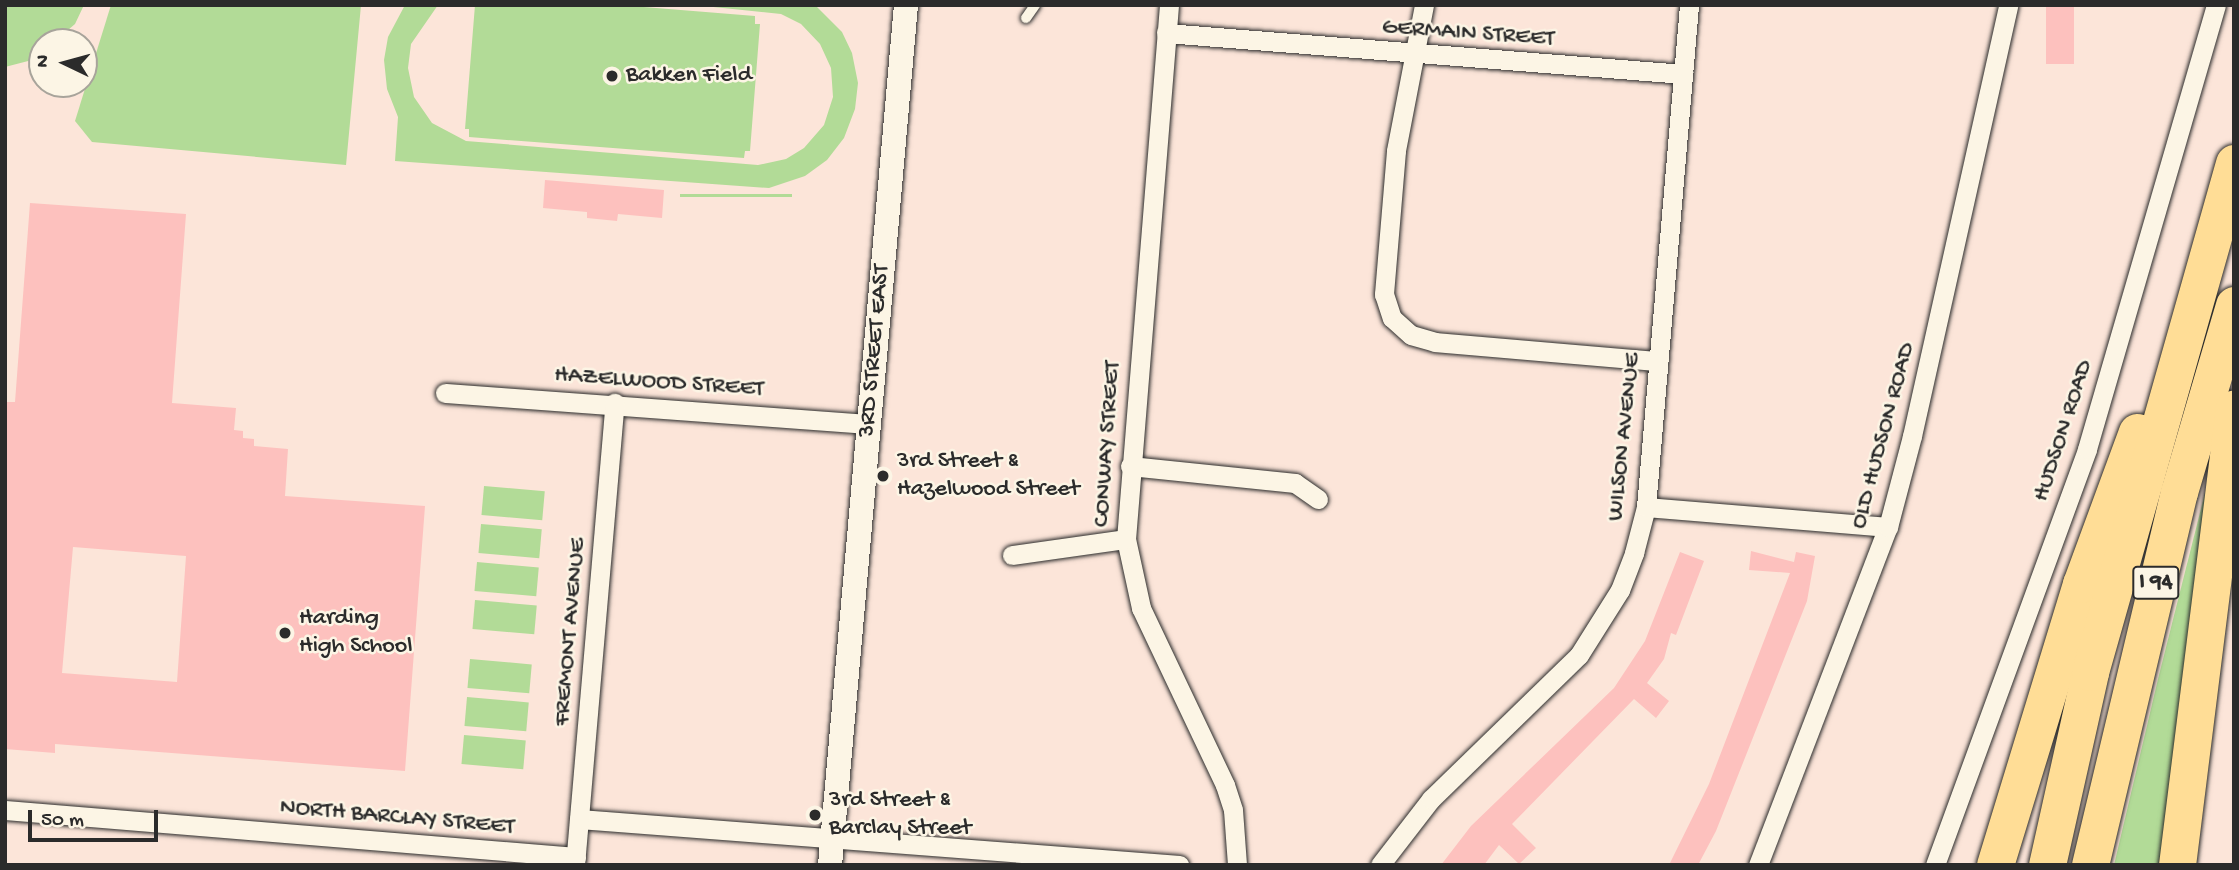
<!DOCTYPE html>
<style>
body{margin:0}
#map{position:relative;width:2239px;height:870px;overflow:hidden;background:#fce5d9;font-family:"Gochi Hand",sans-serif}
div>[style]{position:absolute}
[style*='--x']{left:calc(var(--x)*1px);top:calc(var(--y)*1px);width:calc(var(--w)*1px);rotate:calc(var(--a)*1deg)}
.green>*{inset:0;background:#b2db97;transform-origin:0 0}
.building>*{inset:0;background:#fdc1be;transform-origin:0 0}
.roads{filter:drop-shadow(0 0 2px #2b2b2b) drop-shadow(0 0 2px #2b2b2b)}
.service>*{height:10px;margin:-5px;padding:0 5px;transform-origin:5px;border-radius:5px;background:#fcf5e5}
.minor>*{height:19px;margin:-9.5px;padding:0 9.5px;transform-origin:9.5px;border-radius:9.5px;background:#fcf5e5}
.tertiary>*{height:24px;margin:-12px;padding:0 12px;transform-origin:12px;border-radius:12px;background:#fcf5e5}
.motorway>*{height:37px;margin:-18.5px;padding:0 18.5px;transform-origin:18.5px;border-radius:18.5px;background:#ffdd96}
.dots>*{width:19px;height:19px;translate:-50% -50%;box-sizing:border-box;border:4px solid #fcf5e5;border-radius:50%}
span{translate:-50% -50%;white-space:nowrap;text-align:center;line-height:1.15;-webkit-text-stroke:5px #fcf5e5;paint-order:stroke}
.shield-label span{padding:2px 5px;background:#fcf5e5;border:2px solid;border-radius:5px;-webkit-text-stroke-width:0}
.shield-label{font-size:23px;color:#2b2b2b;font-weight:700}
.street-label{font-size:24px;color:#2b2b2b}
.poi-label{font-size:24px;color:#2b2b2b}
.left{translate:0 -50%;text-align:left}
.frame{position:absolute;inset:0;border:7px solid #2b2b2b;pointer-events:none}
.north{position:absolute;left:28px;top:28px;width:70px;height:70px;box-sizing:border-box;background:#fcf5e5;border:2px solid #a8a49b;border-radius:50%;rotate:275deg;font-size:19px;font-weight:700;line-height:28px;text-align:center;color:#2b2b2b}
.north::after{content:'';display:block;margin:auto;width:24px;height:32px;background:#2b2b2b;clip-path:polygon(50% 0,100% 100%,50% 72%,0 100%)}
.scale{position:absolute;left:28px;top:810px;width:130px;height:32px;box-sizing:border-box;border:4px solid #2b2b2b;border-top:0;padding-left:9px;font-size:21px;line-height:24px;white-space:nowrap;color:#2b2b2b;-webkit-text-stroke:5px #fcf5e5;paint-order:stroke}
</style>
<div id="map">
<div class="green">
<div style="clip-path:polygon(5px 5px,84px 5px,75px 24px,54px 42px,42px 42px,42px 52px,32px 60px,5px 67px)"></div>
<div style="clip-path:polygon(111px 5px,361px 5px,346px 165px,92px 142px,75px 121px)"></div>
<div style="clip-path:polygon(405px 5px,438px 5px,411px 44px,408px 68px,414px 97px,432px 123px,466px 141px,758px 165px,786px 159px,804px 148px,824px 125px,833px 97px,831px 68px,820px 44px,801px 24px,781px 14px,694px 5px,815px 5px,842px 32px,852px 53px,858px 83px,855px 109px,844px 138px,827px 160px,805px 176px,769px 188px,395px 161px,398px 117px,387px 89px,384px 60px,388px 37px)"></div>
<div style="clip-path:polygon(475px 5px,619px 5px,755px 16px,755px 24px,760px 24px,750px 151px,745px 151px,744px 158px,469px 137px,469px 129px,465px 129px)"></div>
<div style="left:792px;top:194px;width:3px;height:112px;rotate:90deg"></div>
<div style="clip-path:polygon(2210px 473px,2166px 865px,2114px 865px,2158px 679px)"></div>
<div style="left:484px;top:486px;width:61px;height:29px;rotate:5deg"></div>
<div style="left:481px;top:524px;width:61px;height:29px;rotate:5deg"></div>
<div style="left:477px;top:562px;width:62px;height:29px;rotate:5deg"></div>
<div style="left:475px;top:600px;width:62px;height:29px;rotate:5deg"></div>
<div style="left:470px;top:659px;width:62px;height:29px;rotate:5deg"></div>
<div style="left:467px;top:697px;width:62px;height:29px;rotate:5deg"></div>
<div style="left:464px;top:735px;width:62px;height:29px;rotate:5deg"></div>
</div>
<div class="building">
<div style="left:2046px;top:5px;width:28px;height:59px"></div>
<div style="clip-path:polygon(545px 180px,664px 190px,662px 218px,618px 214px,617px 221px,587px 218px,587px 212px,543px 208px)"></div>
<div style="clip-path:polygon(evenodd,30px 203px,186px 214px,172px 403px,236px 408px,234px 430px,243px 431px,243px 438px,254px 439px,254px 446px,288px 449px,285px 496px,425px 506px,405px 771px,55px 744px,55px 753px,5px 749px,5px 402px,15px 402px,30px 203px,73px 547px,186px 556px,177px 682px,62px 673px,73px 547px)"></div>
<div style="clip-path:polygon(1751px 551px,1794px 562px,1796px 552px,1815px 556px,1807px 601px,1716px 831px,1698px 865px,1669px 865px,1709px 784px,1790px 573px,1749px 570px)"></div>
<div style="clip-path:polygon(1680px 552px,1704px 561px,1676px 635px,1671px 633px,1664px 659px,1647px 683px,1669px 701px,1656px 718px,1634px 699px,1512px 824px,1536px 848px,1519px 864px,1499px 845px,1484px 865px,1441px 865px,1471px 826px,1614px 688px,1645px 641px)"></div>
</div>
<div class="roads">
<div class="service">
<div style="--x:1026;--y:18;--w:16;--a:-55"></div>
</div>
<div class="minor">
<div style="--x:1169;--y:5;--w:536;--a:94.6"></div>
<div style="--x:1126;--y:539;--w:71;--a:77.7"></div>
<div style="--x:1141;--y:608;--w:196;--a:64.6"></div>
<div style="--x:1225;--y:785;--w:26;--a:72"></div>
<div style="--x:1233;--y:810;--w:55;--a:85.8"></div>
<div style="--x:1424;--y:5;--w:149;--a:100.9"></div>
<div style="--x:1396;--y:151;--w:144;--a:94.8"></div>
<div style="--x:1384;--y:294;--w:25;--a:72"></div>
<div style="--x:1392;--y:318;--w:25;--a:42"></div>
<div style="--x:1411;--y:335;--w:25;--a:16"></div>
<div style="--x:1435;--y:342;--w:224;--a:4.9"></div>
<div style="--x:1166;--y:33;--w:519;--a:4.53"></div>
<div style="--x:445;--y:393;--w:425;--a:4.2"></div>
<div style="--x:1130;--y:466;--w:166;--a:5.9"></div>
<div style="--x:1295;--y:483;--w:28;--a:35"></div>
<div style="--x:1646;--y:507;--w:243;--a:4.7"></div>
<div style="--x:1012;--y:555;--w:115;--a:-8"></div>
<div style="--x:5;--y:810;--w:573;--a:4.71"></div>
<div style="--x:579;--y:819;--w:602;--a:4.38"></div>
<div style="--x:575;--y:865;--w:464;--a:-85.1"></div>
<div style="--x:1380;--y:865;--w:83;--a:-52.3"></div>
<div style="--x:1431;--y:799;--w:206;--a:-44.2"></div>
<div style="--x:1579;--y:655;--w:77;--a:-57.8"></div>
<div style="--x:1620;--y:590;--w:40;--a:-69"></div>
<div style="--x:1634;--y:553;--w:48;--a:-75.4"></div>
<div style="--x:1646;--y:507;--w:504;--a:-85.1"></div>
<div style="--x:1758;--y:865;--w:362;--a:-69"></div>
<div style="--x:1888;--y:527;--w:94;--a:-75.2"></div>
<div style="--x:1912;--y:436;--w:442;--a:-77.4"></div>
<div style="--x:1935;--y:865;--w:443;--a:-69.9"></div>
<div style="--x:2087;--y:449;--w:462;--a:-73.8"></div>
</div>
<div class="tertiary">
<div style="--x:830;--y:865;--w:863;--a:-84.95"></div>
</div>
<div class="motorway">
<div style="--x:1995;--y:865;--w:294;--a:-73"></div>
<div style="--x:2081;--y:584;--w:162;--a:-69.8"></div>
<div style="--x:2047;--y:865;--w:198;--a:-77.4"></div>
<div style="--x:2090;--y:672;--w:529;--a:-74.2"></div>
<div style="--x:2090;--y:865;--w:383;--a:-76.6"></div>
<div style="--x:2179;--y:492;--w:195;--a:-73.6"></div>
<div style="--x:2177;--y:865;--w:460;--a:-82.9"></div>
</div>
</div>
<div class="dots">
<div style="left:612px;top:76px;background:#2b2b2b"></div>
<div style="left:883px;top:476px;background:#2b2b2b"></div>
<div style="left:285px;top:633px;background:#2b2b2b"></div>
<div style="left:815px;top:815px;background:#2b2b2b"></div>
</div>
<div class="shield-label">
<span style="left:2156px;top:583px">I 94</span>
</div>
<div class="street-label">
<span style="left:1468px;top:34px;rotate:4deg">GERMAIN STREET</span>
<span style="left:875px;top:351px;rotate:-85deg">3RD STREET EAST</span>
<span style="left:659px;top:383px;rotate:4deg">HAZELWOOD STREET</span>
<span style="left:2064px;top:431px;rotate:-72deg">HUDSON ROAD</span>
<span style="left:1884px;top:436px;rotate:-75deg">OLD HUDSON ROAD</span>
<span style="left:1625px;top:437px;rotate:-84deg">WILSON AVENUE</span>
<span style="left:1108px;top:444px;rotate:-86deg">CONWAY STREET</span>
<span style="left:571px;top:632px;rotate:-85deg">FREMONT AVENUE</span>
<span style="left:397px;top:818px;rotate:5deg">NORTH BARCLAY STREET</span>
</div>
<div class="poi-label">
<span class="left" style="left:626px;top:76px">Bakken Field</span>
<span class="left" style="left:897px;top:476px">3rd Street &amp;<br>Hazelwood Street</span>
<span class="left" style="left:299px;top:633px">Harding<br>High School</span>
<span class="left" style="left:829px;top:815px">3rd Street &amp;<br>Barclay Street</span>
</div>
<div class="frame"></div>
<div class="north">N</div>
<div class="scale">50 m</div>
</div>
